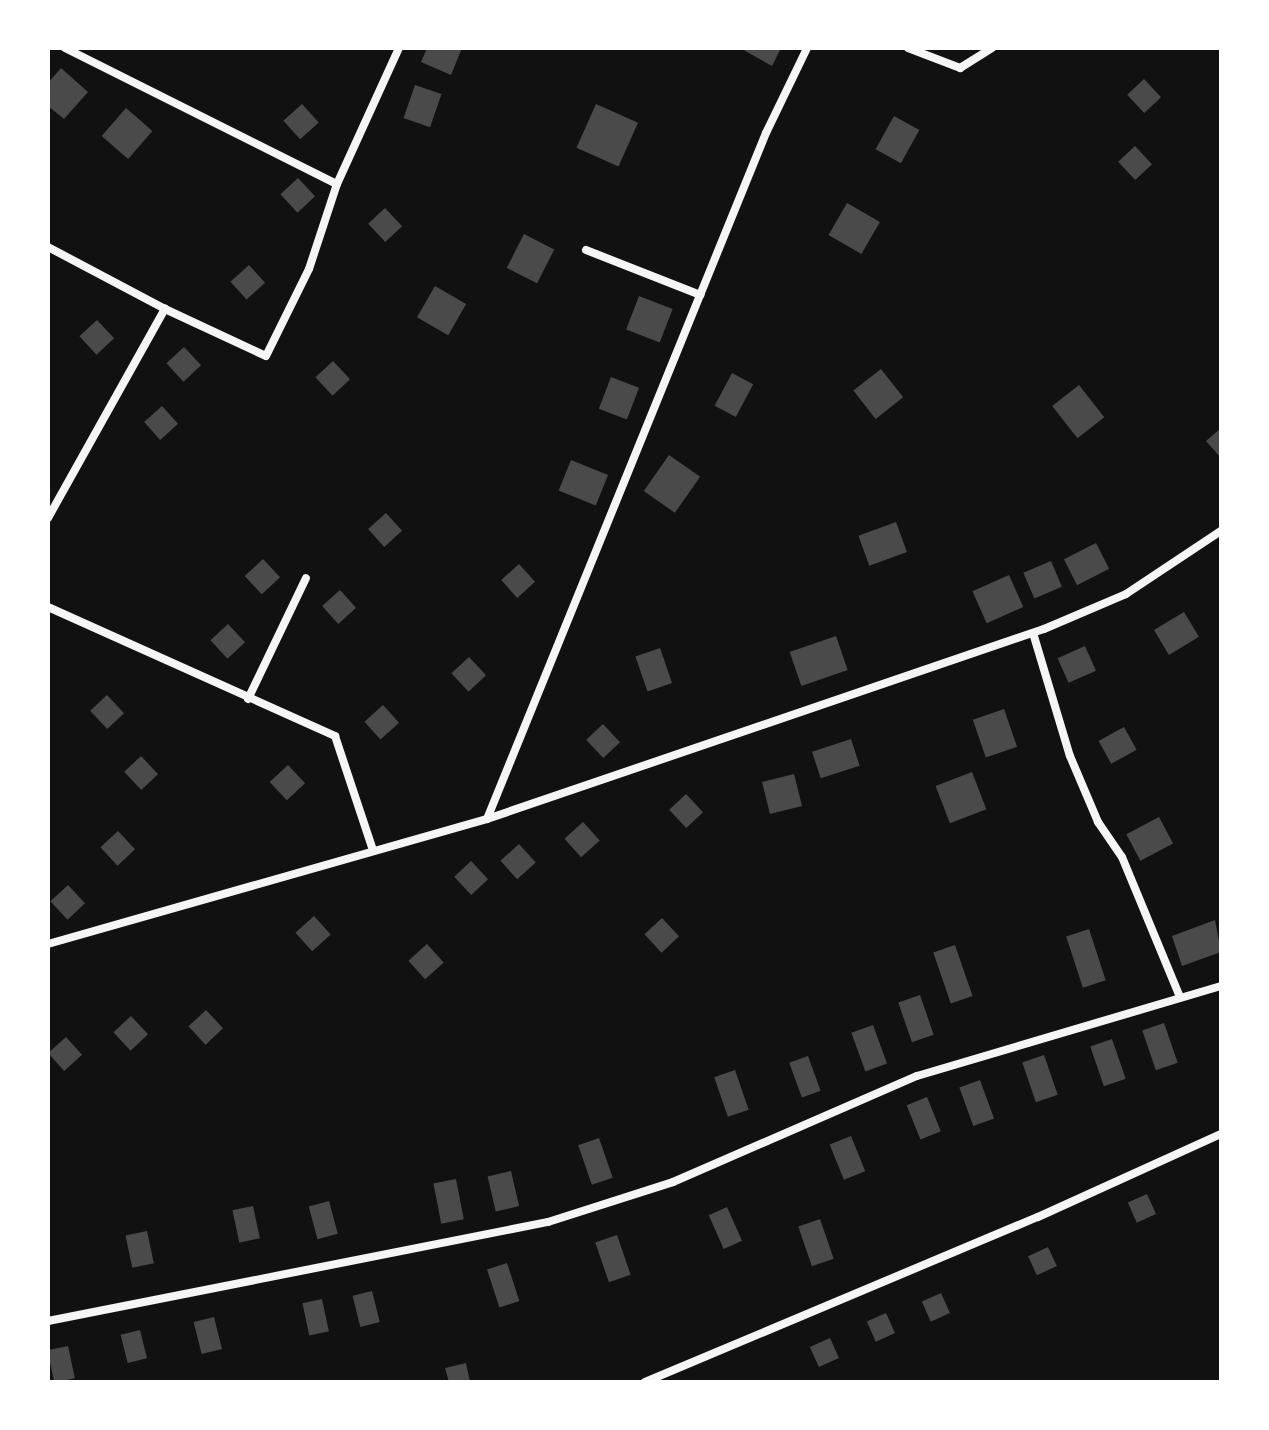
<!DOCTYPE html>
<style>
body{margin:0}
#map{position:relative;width:1269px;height:1430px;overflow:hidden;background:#111;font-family:"Nunito Sans",sans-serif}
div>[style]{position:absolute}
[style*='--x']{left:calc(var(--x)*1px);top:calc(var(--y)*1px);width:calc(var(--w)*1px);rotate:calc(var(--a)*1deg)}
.building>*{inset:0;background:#4a4a4a;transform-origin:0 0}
.minor>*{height:8px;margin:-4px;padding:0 4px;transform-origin:4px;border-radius:4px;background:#f5f5f5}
span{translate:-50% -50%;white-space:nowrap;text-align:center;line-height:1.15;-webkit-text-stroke:6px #fff;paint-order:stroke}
.frame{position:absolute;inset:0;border:50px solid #fff;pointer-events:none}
</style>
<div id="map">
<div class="building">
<div style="clip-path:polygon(427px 48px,462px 48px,451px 75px,421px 62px)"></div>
<div style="clip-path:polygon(740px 48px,781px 48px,772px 66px)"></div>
<div style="clip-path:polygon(61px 68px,88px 92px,64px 119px,48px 106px,48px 83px)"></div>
<div style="left:1144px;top:79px;width:25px;height:23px;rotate:47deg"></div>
<div style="left:415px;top:85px;width:28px;height:35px;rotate:19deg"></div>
<div style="left:302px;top:104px;width:25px;height:25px;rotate:48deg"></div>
<div style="left:596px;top:104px;width:46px;height:48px;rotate:24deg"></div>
<div style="left:126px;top:108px;width:35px;height:37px;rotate:41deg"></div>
<div style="left:894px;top:116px;width:29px;height:38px;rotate:29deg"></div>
<div style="left:1135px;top:146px;width:25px;height:23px;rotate:47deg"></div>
<div style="left:298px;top:178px;width:25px;height:24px;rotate:47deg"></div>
<div style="left:847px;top:203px;width:38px;height:37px;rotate:30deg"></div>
<div style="left:385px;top:208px;width:25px;height:23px;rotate:47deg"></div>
<div style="left:524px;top:234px;width:34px;height:38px;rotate:27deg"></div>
<div style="left:249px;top:265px;width:24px;height:25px;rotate:48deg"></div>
<div style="left:435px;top:286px;width:36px;height:36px;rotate:30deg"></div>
<div style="left:639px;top:296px;width:36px;height:36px;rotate:21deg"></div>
<div style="left:97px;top:320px;width:25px;height:24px;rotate:47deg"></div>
<div style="left:184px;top:347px;width:25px;height:24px;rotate:47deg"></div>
<div style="left:333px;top:361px;width:25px;height:24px;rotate:47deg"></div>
<div style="left:881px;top:369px;width:36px;height:35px;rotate:52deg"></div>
<div style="left:732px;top:373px;width:24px;height:37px;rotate:28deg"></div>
<div style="left:611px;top:377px;width:30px;height:34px;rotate:21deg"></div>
<div style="left:1079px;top:385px;width:41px;height:34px;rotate:52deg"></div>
<div style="left:162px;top:406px;width:24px;height:24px;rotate:48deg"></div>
<div style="clip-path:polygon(1221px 428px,1221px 458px,1206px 441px)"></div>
<div style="left:669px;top:455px;width:38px;height:44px;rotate:35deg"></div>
<div style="left:571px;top:460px;width:40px;height:33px;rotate:22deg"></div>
<div style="left:386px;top:513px;width:24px;height:24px;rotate:48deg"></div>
<div style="left:896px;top:522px;width:32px;height:40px;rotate:70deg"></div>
<div style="left:1096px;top:543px;width:29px;height:36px;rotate:63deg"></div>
<div style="left:263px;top:559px;width:25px;height:25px;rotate:47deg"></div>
<div style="left:1051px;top:561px;width:28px;height:30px;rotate:67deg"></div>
<div style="left:519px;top:564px;width:24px;height:24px;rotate:48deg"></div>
<div style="left:1009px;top:575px;width:35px;height:40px;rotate:66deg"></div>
<div style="left:340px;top:590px;width:24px;height:24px;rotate:48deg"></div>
<div style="left:1184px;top:612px;width:29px;height:35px;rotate:59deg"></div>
<div style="left:228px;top:624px;width:25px;height:24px;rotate:47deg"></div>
<div style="left:836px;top:636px;width:36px;height:49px;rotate:71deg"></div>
<div style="left:1085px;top:646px;width:27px;height:30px;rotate:66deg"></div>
<div style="left:660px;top:648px;width:37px;height:26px;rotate:71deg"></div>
<div style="left:469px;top:657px;width:25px;height:24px;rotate:47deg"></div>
<div style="left:107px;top:695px;width:25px;height:23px;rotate:47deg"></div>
<div style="left:383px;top:705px;width:24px;height:25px;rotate:48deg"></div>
<div style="left:1004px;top:709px;width:40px;height:33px;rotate:71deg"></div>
<div style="left:603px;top:724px;width:25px;height:23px;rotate:47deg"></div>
<div style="left:1124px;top:727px;width:26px;height:29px;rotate:61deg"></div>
<div style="left:851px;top:739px;width:28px;height:41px;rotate:72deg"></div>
<div style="left:141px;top:756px;width:25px;height:23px;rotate:47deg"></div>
<div style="left:288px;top:765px;width:25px;height:25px;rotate:47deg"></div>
<div style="left:972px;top:772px;width:40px;height:39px;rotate:69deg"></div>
<div style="left:794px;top:774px;width:33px;height:33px;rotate:76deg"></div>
<div style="left:686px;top:794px;width:25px;height:23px;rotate:47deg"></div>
<div style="left:1159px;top:817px;width:30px;height:37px;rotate:62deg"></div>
<div style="left:583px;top:822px;width:25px;height:25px;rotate:48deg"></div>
<div style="left:118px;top:831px;width:25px;height:24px;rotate:47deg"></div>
<div style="left:519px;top:844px;width:25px;height:25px;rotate:48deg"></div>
<div style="left:471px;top:861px;width:25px;height:23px;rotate:47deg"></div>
<div style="left:68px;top:885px;width:25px;height:24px;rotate:47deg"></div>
<div style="left:314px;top:916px;width:25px;height:25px;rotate:48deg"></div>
<div style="left:662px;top:918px;width:25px;height:24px;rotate:47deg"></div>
<div style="clip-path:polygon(1215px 920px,1221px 952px,1182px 966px,1172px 936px)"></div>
<div style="left:1089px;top:929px;width:54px;height:24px;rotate:72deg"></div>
<div style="left:427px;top:944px;width:25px;height:25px;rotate:48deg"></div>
<div style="left:955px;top:945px;width:54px;height:23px;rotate:71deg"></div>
<div style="left:920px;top:995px;width:42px;height:23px;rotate:71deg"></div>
<div style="left:206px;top:1010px;width:25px;height:24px;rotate:47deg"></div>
<div style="left:131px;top:1016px;width:25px;height:24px;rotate:47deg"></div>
<div style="left:1164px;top:1023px;width:42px;height:23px;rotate:71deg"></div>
<div style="left:873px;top:1025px;width:41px;height:23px;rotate:70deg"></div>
<div style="left:66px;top:1037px;width:24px;height:24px;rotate:48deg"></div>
<div style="left:1112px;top:1039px;width:42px;height:23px;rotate:71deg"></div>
<div style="left:1044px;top:1055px;width:42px;height:23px;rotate:71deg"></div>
<div style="left:808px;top:1056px;width:37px;height:20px;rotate:70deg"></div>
<div style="left:735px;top:1070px;width:42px;height:22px;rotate:71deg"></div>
<div style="left:980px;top:1080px;width:41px;height:22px;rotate:70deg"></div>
<div style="left:927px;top:1097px;width:37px;height:22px;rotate:68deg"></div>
<div style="left:851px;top:1136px;width:38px;height:23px;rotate:68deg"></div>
<div style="left:599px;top:1138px;width:42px;height:22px;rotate:71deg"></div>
<div style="left:511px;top:1171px;width:36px;height:24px;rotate:77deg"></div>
<div style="left:456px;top:1179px;width:41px;height:23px;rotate:79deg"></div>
<div style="left:1147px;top:1194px;width:22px;height:21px;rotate:66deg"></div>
<div style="left:329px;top:1201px;width:34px;height:21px;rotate:75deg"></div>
<div style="left:253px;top:1206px;width:33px;height:21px;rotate:78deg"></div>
<div style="left:727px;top:1207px;width:37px;height:20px;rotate:66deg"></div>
<div style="left:820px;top:1219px;width:42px;height:23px;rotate:71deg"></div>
<div style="left:147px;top:1231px;width:33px;height:22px;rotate:78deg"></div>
<div style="left:617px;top:1235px;width:42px;height:23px;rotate:71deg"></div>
<div style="left:1048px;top:1247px;width:21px;height:22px;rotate:65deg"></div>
<div style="left:507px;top:1263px;width:40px;height:21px;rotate:72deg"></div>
<div style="left:372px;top:1291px;width:32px;height:20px;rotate:76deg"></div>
<div style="left:941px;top:1293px;width:22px;height:21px;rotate:66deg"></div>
<div style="left:322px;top:1299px;width:33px;height:20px;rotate:78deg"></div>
<div style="left:886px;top:1313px;width:22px;height:21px;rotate:66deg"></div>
<div style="left:214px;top:1317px;width:33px;height:21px;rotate:76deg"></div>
<div style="left:140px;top:1330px;width:29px;height:20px;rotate:76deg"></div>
<div style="left:830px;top:1338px;width:22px;height:22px;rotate:66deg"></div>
<div style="left:68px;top:1346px;width:33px;height:21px;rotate:78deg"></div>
<div style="clip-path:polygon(466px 1363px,470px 1382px,449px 1382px,445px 1368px)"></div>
</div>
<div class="minor">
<div style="--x:65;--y:48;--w:304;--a:26.6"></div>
<div style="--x:908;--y:48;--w:56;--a:21"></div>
<div style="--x:960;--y:68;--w:38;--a:-32"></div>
<div style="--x:48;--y:247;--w:132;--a:27.9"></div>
<div style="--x:586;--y:250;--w:123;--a:21.5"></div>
<div style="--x:48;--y:518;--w:240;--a:-60.8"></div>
<div style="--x:165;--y:309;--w:111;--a:25"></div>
<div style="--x:266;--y:356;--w:97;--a:-63.7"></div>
<div style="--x:309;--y:269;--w:89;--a:-71.8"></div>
<div style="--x:337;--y:184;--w:149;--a:-65.5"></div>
<div style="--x:48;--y:607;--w:315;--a:24.2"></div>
<div style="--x:335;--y:736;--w:120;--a:71.6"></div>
<div style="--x:1033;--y:633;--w:128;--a:73.3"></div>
<div style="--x:1070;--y:756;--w:72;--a:67"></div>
<div style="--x:1098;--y:822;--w:42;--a:55.6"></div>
<div style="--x:1122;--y:857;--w:152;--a:67.5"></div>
<div style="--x:248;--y:699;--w:134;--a:-64.4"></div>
<div style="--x:487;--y:819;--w:741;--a:-67.87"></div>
<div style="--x:766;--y:133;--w:94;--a:-64.2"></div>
<div style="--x:48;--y:944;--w:456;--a:-15.9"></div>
<div style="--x:487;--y:819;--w:589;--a:-18.84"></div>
<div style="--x:1044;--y:629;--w:89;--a:-23.1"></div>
<div style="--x:1126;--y:594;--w:114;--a:-33.6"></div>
<div style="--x:48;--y:1321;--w:510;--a:-11.2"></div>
<div style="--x:548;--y:1222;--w:131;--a:-17.7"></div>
<div style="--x:673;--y:1182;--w:266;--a:-23.5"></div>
<div style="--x:917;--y:1076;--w:317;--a:-16.5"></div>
<div style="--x:645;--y:1382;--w:426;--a:-22.8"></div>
<div style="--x:1038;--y:1217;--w:201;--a:-24.4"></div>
</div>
<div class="frame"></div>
</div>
